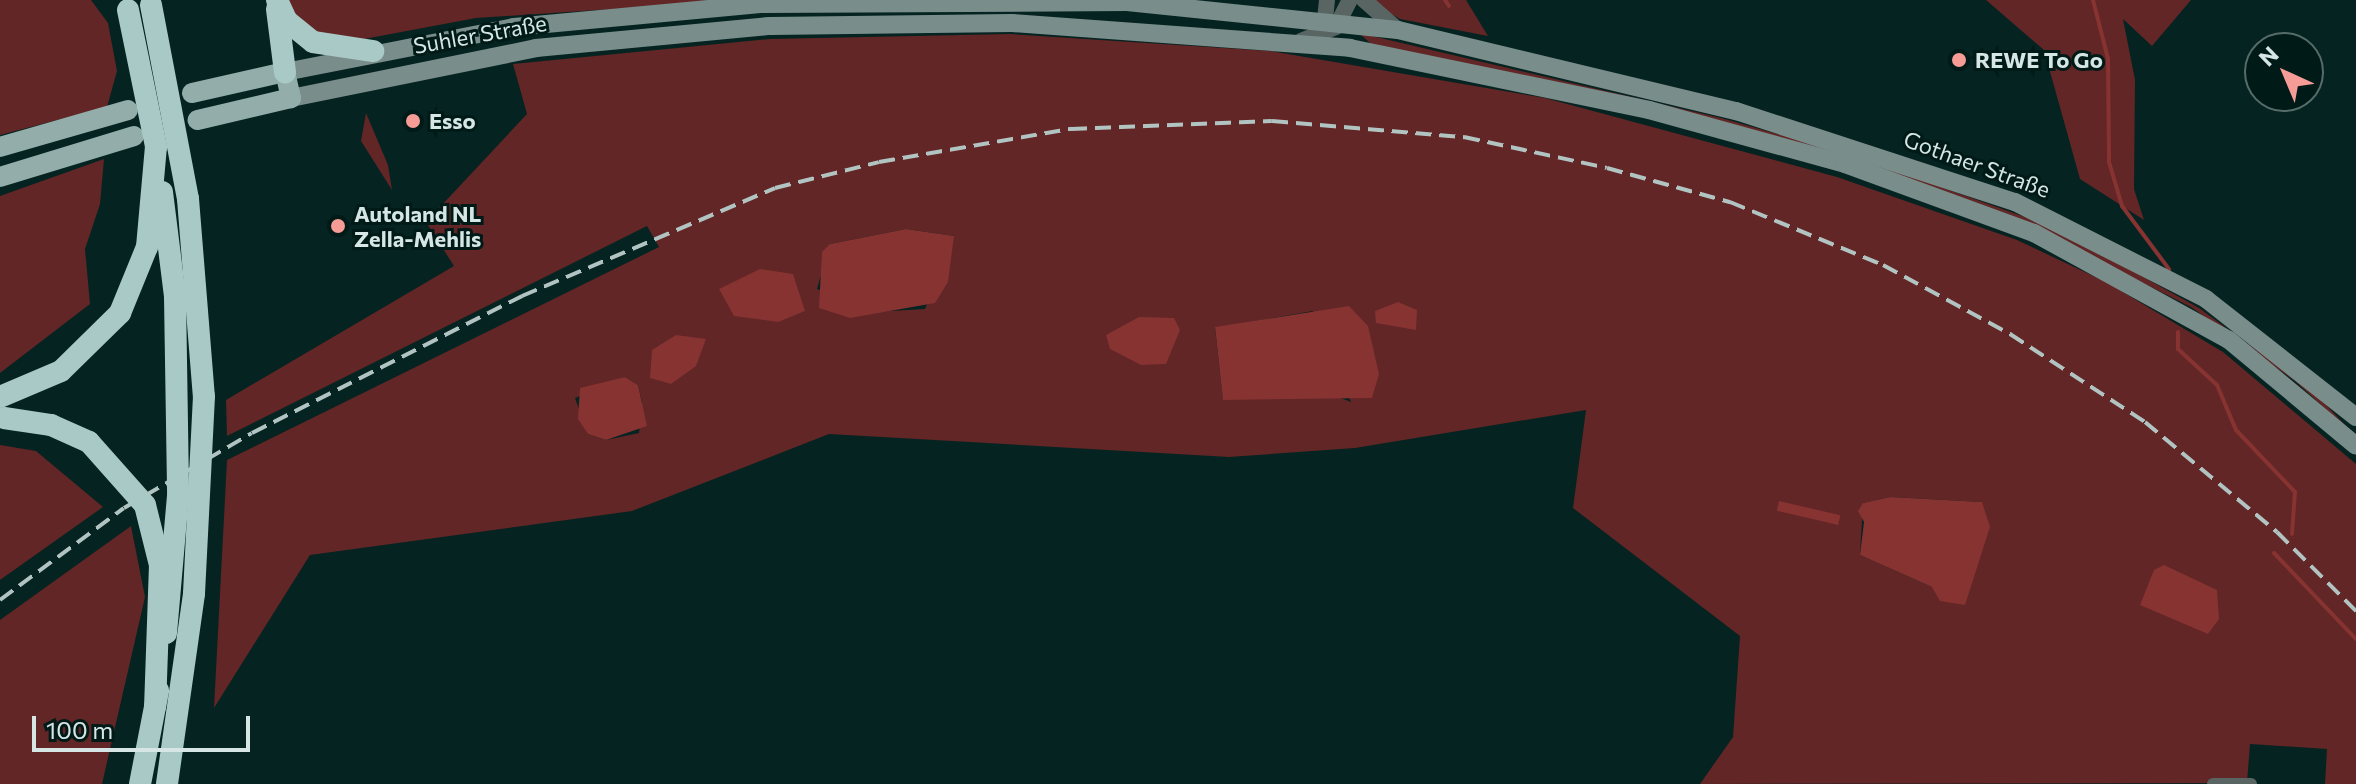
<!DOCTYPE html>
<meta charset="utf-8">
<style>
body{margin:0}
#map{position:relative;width:2356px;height:784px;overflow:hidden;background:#052321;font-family:Commissioner,sans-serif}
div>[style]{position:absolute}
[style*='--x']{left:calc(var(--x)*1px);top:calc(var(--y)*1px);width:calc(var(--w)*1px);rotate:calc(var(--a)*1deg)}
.green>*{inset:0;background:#612625}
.water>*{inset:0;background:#863332;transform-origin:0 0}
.stream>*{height:4px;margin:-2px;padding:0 2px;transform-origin:2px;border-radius:2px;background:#863332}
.minor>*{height:12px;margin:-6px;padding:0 6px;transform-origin:6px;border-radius:6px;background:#586563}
.tertiary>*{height:16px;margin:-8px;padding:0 8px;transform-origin:8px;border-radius:8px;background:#586563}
.secondary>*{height:18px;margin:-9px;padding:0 9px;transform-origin:9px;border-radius:9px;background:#798d8b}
.primary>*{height:20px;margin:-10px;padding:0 10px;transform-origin:10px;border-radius:10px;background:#92adaa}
.motorway>*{height:22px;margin:-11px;padding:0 11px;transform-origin:11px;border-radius:11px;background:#a9c9c6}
.rail>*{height:4px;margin-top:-2px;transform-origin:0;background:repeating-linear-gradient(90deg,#b1c4c2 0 16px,transparent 0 24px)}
.motorway-bridge>*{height:22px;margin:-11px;padding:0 11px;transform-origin:11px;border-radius:11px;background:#a9c9c6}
.dots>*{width:22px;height:22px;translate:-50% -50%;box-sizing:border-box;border:4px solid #001a18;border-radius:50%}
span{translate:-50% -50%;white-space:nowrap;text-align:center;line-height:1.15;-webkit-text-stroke:6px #001a18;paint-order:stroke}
.street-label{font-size:22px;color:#d6e6e4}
.poi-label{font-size:22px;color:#d6e6e4;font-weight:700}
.left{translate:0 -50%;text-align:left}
.north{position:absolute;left:2244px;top:32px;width:80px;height:80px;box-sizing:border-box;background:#001a18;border:2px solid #566c6a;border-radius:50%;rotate:316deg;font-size:22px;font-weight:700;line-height:32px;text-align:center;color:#d6e6e4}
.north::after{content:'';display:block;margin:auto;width:28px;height:36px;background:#f59c96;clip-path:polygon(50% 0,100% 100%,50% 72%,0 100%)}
.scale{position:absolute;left:32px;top:716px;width:218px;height:36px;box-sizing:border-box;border:4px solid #d6e6e4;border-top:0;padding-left:10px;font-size:24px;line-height:28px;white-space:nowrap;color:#d6e6e4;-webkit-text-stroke:6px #001a18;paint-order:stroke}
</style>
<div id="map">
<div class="green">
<div style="clip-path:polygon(0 0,91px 0,108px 23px,117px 71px,107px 107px,0 135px)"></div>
<div style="clip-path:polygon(287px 0,748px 0,476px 18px,348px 42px,324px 40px,295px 18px)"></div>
<div style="clip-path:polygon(1368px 0,1466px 0,1488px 36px,1400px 19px)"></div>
<div style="clip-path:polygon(1986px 0,2191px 0,2152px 46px,2123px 19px,2135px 80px,2134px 189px,2144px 220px,2080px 179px,2044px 50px)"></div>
<div style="clip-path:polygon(1359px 33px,1721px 118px,1845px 153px,2025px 217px,2089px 247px,2199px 308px,2315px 393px,2356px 437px,2295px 381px,2191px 307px,2002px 212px,1855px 160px,1610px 93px,1371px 44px)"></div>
<div style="clip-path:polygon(evenodd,1010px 34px,1270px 51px,1545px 98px,1837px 177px,2017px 240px,2106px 282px,2223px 352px,2356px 464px,2356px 784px,2325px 784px,2327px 749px,2250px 744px,2247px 783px,1700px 784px,1733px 737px,1740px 636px,1573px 508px,1586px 410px,1355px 448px,1229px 457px,829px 434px,632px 511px,310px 555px,214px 708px,227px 460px,659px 247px,647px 226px,227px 436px,226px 400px,454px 266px,426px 222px,527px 114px,513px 64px,770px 39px,1010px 34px,906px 229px,954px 236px,925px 309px,873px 312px,817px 289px,830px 244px,906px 229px,1010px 34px,1313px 311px,1351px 402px,1328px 393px,1223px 399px,1215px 328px,1313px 311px,1010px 34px,625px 377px,638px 385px,642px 402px,639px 433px,606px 440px,588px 434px,575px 398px,625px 377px,1010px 34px,1890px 497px,1982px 502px,1932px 587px,1860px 555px,1863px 503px,1890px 497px)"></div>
<div style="clip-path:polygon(366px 113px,388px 165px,392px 190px,361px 141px)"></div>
<div style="clip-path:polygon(104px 159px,100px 204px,85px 249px,90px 304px,0 373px,0 196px)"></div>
<div style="clip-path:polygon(0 445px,36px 451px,103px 507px,0 580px)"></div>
<div style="clip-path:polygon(131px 526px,145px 597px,102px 784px,0 784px,0 620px)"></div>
</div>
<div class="water">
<div style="clip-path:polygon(906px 229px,954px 236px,948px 282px,935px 303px,850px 318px,819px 308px,822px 252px,830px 244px)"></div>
<div style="clip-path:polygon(760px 269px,793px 274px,805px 311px,778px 322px,734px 316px,719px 289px)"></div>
<div style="clip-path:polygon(1398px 302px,1417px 310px,1416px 330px,1376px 323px,1375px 311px)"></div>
<div style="clip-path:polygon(1349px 306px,1368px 326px,1379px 374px,1372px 398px,1223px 400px,1215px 327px)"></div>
<div style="clip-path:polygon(1139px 317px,1174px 318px,1180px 330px,1166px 364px,1141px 365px,1110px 349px,1106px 335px)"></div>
<div style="clip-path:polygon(676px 335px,706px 339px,696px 366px,671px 384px,650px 378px,652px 350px)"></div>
<div style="clip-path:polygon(625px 377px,638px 385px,647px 426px,606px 440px,588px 434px,578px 419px,580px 388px)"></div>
<div style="clip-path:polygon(1890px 497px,1982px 502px,1990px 527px,1965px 605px,1940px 601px,1932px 587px,1860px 555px,1864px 522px,1858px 511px,1863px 503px)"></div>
<div style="left:1779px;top:501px;width:63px;height:10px;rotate:13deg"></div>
<div style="clip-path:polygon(2164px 565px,2217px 590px,2219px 619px,2208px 634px,2140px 605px,2154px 570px)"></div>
</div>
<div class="stream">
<div style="--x:1445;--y:0;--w:7;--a:56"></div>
<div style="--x:2093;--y:0;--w:61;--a:75.7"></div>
<div style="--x:2108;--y:59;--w:103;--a:89.4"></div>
<div style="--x:2109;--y:162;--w:46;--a:73.5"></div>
<div style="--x:2122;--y:206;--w:79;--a:53.3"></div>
<div style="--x:2178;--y:332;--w:17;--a:90"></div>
<div style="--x:2178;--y:349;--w:53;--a:42.7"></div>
<div style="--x:2217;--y:385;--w:49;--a:67.1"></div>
<div style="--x:2236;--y:430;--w:86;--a:46.4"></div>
<div style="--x:2295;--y:492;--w:42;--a:94.1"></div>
<div style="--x:2274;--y:553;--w:119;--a:46.4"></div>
</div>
<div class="minor">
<div style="--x:2213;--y:784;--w:38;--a:0"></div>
</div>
<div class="tertiary">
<div style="--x:1364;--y:0;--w:45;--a:41.4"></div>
<div style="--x:1325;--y:19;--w:19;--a:-84"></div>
<div style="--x:1301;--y:41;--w:38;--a:-22"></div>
<div style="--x:1336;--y:27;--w:30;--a:-63"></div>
</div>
<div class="secondary">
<div style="--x:285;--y:72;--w:233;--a:-11.1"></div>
<div style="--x:514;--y:27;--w:250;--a:-5.3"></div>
<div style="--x:763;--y:4;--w:364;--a:-0.3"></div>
<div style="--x:1127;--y:2;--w:272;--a:5.9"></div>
<div style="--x:1398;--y:30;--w:348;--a:13.5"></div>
<div style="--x:1736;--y:111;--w:293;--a:18.1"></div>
<div style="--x:2015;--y:202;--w:214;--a:26.9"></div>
<div style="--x:2206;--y:299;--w:191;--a:38.2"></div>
<div style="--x:291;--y:98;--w:250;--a:-11.5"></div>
<div style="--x:536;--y:48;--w:235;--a:-5.4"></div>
<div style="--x:770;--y:26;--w:242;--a:-0.7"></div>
<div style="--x:1012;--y:23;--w:339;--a:4.2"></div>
<div style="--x:1350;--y:48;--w:305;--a:11.7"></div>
<div style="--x:1649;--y:110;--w:203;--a:15.4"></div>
<div style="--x:1845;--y:164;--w:201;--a:20.1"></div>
<div style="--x:2034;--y:233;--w:222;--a:28.8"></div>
<div style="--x:2229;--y:340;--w:165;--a:39.8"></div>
</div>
<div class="primary">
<div style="--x:192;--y:93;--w:95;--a:-12.7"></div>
<div style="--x:285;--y:72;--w:27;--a:77"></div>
<div style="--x:291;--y:98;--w:96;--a:166.7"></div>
<div style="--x:0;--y:147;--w:133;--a:-16.1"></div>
<div style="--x:0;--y:177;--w:140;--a:-17"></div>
</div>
<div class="motorway">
<div style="--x:277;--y:0;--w:23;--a:65"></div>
<div style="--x:287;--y:21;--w:33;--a:39"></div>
<div style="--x:313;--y:42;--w:61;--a:8.5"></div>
<div style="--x:277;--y:9;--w:64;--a:82.8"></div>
<div style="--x:162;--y:192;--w:106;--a:82.9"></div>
<div style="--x:0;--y:397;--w:66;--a:-23.1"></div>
<div style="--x:61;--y:371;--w:83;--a:-44.5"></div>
<div style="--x:120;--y:313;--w:71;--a:-67.8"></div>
<div style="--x:147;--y:247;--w:100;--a:-84.9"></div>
<div style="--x:166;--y:633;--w:138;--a:-85"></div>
<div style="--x:140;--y:784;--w:95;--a:-79"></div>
</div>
<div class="rail">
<div style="--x:0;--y:600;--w:154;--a:-36.6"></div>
<div style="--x:124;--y:508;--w:148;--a:-30.4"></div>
<div style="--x:252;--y:433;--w:303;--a:-26.9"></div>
<div style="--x:522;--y:296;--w:275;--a:-23.1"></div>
<div style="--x:775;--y:188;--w:107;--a:-14"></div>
<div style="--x:879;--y:162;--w:195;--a:-9.8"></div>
<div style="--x:1071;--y:129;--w:201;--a:-2.3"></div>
<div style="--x:1272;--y:121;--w:193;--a:4.8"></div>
<div style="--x:1464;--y:137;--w:146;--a:12.2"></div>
<div style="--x:1607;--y:168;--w:128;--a:15.5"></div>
<div style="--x:1730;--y:202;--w:165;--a:22.4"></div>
<div style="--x:1883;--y:265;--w:145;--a:28.5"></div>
<div style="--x:2010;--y:334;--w:161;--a:33.1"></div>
<div style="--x:2145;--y:422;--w:172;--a:39.8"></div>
<div style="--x:2277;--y:532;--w:112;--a:45"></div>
</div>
<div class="motorway-bridge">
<div style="--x:151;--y:5;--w:197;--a:79.2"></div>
<div style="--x:188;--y:199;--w:198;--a:85.4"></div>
<div style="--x:204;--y:396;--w:198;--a:92.9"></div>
<div style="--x:194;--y:594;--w:192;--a:98.1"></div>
<div style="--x:128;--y:10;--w:140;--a:78.4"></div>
<div style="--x:175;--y:297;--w:199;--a:89.1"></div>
<div style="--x:4;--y:418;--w:48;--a:8.5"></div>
<div style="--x:51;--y:425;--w:42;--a:24.1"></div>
<div style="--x:89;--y:442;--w:84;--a:48.4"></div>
<div style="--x:145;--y:505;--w:62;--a:76"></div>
<div style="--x:160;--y:565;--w:142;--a:92"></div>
</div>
<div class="dots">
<div style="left:1959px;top:60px;background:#f59c96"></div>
<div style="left:413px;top:121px;background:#f59c96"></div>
<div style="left:338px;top:226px;background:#f59c96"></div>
</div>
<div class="street-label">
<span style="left:480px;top:34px;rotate:-10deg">Suhler Straße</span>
<span style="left:1977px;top:164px;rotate:20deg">Gothaer Straße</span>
</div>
<div class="poi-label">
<span class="left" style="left:1975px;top:60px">REWE To Go</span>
<span class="left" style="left:429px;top:121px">Esso</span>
<span class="left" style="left:354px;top:226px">Autoland NL<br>Zella-Mehlis</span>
</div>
<div class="north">N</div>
<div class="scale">100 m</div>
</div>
